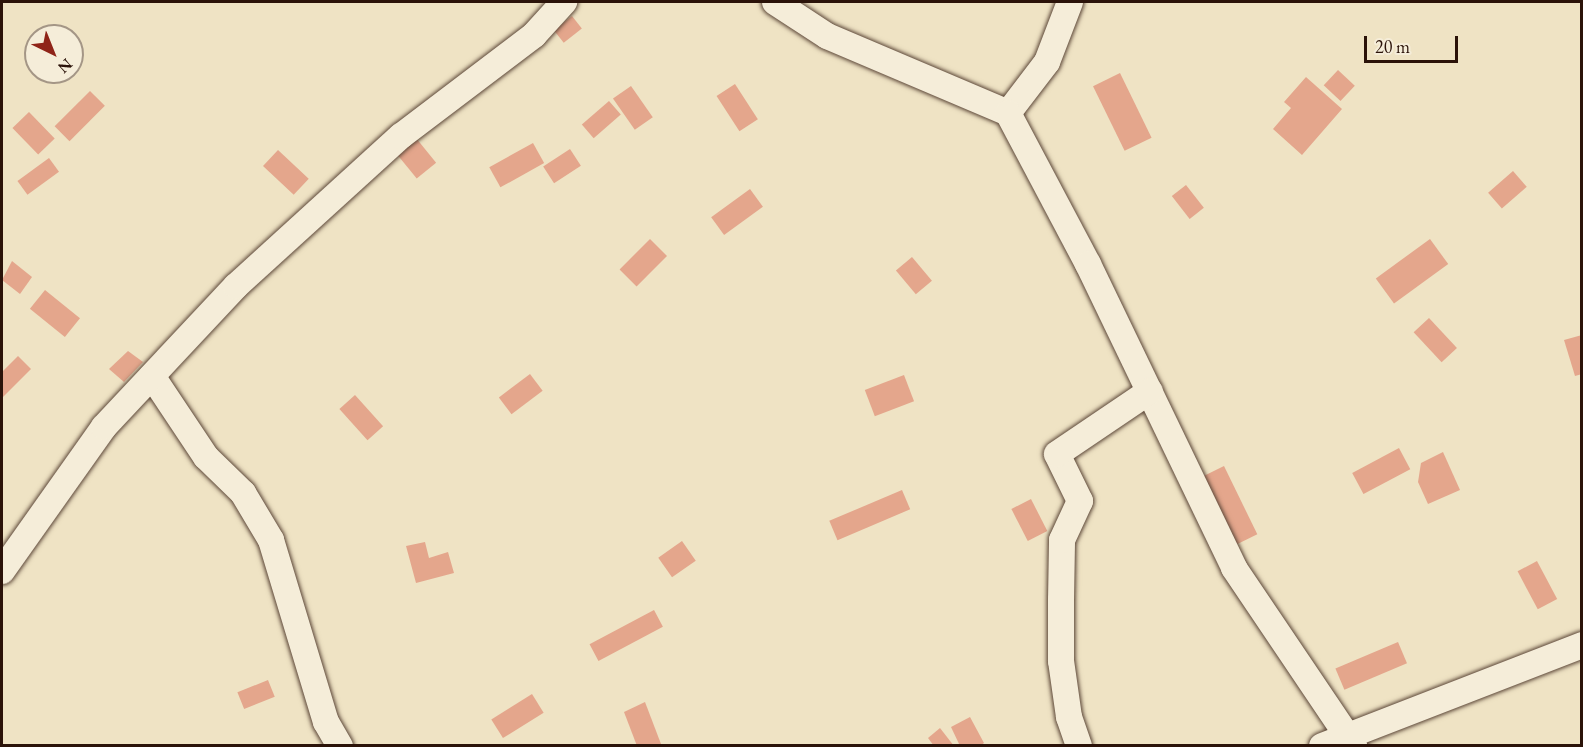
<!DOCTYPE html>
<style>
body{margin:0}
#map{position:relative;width:1583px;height:747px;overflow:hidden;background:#efe3c4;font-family:"EB Garamond",serif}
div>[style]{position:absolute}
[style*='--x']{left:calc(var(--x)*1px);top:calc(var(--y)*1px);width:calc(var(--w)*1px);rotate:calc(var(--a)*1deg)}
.building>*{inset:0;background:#e4a68c;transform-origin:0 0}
.roads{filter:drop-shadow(0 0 2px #5c4738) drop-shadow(0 0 2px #5c4738)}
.minor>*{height:26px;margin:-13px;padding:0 13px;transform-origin:13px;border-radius:13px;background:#f5edd9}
span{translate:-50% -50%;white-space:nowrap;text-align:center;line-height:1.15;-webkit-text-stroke:4.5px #f5edd9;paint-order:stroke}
.frame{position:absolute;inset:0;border:3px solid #2b1309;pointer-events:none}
.north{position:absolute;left:24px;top:24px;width:60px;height:60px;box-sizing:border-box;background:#f5edd9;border:2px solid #a49686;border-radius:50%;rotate:137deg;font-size:16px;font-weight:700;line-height:24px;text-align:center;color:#2b1309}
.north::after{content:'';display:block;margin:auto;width:21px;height:27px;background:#8f2418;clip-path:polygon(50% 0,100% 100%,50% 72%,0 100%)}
.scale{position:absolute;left:1364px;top:36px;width:94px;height:27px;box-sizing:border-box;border:3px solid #2b1309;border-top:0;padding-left:8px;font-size:18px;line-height:21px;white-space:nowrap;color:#2b1309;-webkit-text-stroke:4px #f5edd9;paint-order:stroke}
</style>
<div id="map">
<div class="building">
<div style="left:572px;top:16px;width:16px;height:23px;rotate:52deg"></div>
<div style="left:1338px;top:70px;width:23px;height:21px;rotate:43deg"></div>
<div style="left:1120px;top:73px;width:72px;height:30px;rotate:64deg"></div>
<div style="clip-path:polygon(1306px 77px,1342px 109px,1302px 155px,1273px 129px,1291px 108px,1284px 102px)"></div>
<div style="left:735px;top:84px;width:42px;height:22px;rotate:57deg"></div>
<div style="left:631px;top:86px;width:38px;height:22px;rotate:55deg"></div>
<div style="left:90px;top:91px;width:21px;height:50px;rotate:45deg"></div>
<div style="left:609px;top:101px;width:18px;height:36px;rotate:49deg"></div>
<div style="left:29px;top:112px;width:37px;height:23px;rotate:46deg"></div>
<div style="left:416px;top:138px;width:32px;height:25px;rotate:51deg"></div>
<div style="left:533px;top:143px;width:23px;height:50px;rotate:61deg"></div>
<div style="left:570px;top:149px;width:20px;height:32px;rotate:57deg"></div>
<div style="left:278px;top:150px;width:42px;height:22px;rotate:43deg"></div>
<div style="left:49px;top:158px;width:17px;height:39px;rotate:54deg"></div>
<div style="left:1513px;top:171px;width:21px;height:33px;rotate:49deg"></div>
<div style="left:1186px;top:185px;width:29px;height:18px;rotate:52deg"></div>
<div style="left:750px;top:189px;width:22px;height:48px;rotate:54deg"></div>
<div style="left:650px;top:239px;width:24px;height:43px;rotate:45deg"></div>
<div style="left:1430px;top:239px;width:31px;height:67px;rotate:54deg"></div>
<div style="left:912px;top:257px;width:31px;height:21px;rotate:50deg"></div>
<div style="clip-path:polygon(12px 261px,32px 277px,20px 294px,2px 280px)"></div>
<div style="left:45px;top:290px;width:45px;height:24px;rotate:39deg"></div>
<div style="left:1429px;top:318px;width:41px;height:21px;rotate:47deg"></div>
<div style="clip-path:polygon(1582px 335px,1582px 374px,1575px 376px,1564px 340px)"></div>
<div style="clip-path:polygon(128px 351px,143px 362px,124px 382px,109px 369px)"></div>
<div style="clip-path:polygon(18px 356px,31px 369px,3px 397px,2px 372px)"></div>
<div style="left:530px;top:374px;width:21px;height:39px;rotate:53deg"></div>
<div style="left:904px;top:375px;width:28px;height:42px;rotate:69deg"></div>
<div style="left:355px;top:395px;width:42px;height:21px;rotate:48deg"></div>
<div style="left:1399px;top:448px;width:24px;height:53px;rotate:62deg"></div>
<div style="clip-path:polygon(1443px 452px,1460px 490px,1428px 504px,1418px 482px,1421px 463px)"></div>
<div style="left:1224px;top:466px;width:76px;height:30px;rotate:64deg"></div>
<div style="left:902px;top:490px;width:21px;height:79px;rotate:67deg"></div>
<div style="left:1031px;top:499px;width:36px;height:22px;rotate:63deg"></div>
<div style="left:682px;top:541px;width:24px;height:29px;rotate:55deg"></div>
<div style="clip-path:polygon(425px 542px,429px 558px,448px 552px,454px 573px,416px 583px,406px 546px)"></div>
<div style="left:1537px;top:561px;width:43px;height:22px;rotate:62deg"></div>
<div style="left:654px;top:610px;width:19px;height:73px;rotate:62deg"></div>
<div style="left:1398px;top:642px;width:23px;height:68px;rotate:67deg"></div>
<div style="left:268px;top:680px;width:18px;height:33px;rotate:68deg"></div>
<div style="left:532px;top:694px;width:22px;height:48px;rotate:58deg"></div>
<div style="clip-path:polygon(645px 702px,661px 744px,658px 746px,637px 746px,624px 712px)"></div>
<div style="clip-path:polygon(970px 717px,984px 743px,980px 746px,960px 746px,951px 727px)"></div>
<div style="clip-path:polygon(940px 728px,954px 746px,934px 746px,928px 738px)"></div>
</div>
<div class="roads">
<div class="minor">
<div style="--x:775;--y:2;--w:62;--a:33.2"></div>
<div style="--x:827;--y:36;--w:197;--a:23"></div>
<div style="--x:1070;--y:2;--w:64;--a:111"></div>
<div style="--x:1047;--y:62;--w:64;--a:127.4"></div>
<div style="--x:1008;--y:113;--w:171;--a:62.1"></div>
<div style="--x:1088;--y:264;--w:337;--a:64.3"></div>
<div style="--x:1234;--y:568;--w:215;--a:56"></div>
<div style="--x:152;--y:376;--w:97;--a:56.3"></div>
<div style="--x:206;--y:457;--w:52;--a:44.2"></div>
<div style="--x:243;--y:493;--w:55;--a:59.2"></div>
<div style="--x:271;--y:540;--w:190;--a:73.2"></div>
<div style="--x:326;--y:722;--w:28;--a:60"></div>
<div style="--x:2;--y:571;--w:176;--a:-54.7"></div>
<div style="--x:104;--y:427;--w:193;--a:-46.9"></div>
<div style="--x:236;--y:286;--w:223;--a:-42.3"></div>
<div style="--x:401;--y:136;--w:167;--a:-37.2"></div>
<div style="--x:534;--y:35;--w:45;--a:-47.7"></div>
<div style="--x:1079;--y:746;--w:31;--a:-109"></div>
<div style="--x:1069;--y:717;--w:57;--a:-98.1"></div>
<div style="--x:1061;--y:661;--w:61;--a:-90"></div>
<div style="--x:1061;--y:600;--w:60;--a:-89"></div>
<div style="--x:1062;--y:540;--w:43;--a:-65.2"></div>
<div style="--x:1080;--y:501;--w:52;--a:-116.1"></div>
<div style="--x:1057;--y:454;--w:112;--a:-34.1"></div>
<div style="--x:1322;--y:746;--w:279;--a:-21.2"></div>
</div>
</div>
<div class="frame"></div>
<div class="north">N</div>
<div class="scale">20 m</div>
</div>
